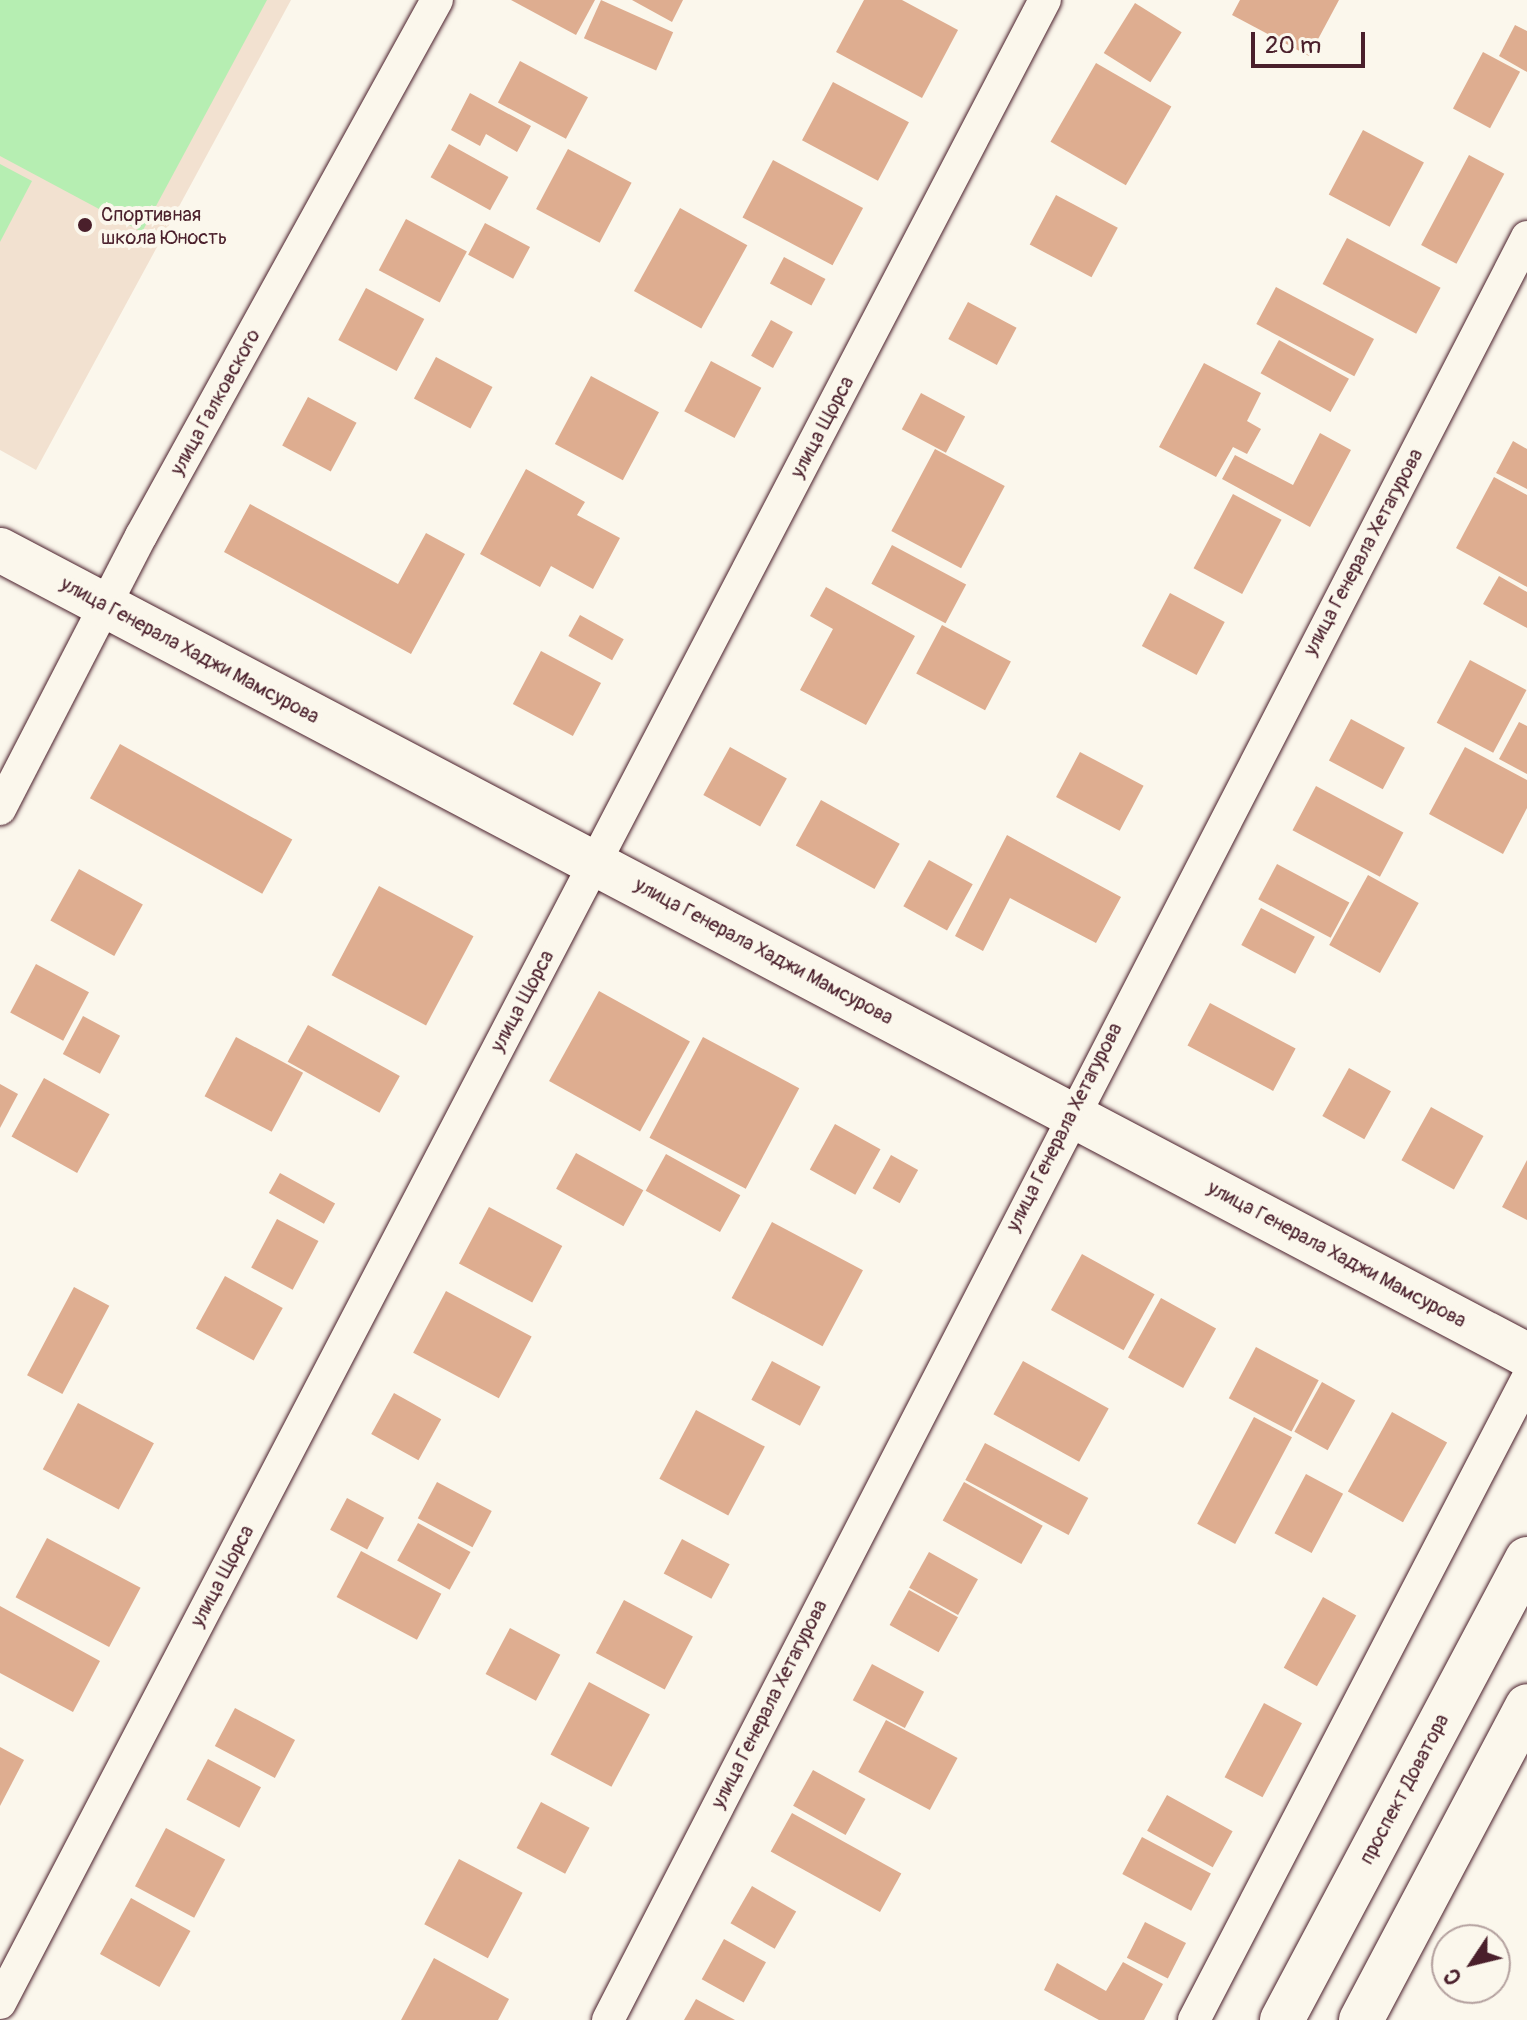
<!DOCTYPE html>
<meta charset="utf-8">
<style>
body{margin:0}
#map{position:relative;width:1527px;height:2020px;overflow:hidden;background:#fbf7ec;font-family:Pangolin,sans-serif}
div>[style]{position:absolute}
[style*='--x']{left:calc(var(--x)*1px);top:calc(var(--y)*1px);width:calc(var(--w)*1px);rotate:calc(var(--a)*1deg)}
.built>*{inset:0;background:#f2e1d0}
.green>*{inset:0;background:#b6eeb2}
.building>*{inset:0;background:#dead90;transform-origin:0 0}
.roads{filter:drop-shadow(0 0 2px #4a1f2b) drop-shadow(0 0 2px #4a1f2b)}
.street>*{height:32px;margin:-16px;padding:0 16px;transform-origin:16px;border-radius:16px;background:#fbf7ec}
.primary>*{height:44px;margin:-22px;padding:0 22px;transform-origin:22px;border-radius:22px;background:#fbf7ec}
.dots>*{width:22px;height:22px;translate:-50% -50%;box-sizing:border-box;border:4px solid #fbf7ec;border-radius:50%}
span{translate:-50% -50%;white-space:nowrap;text-align:center;line-height:1.15;-webkit-text-stroke:8px #fbf7ec;paint-order:stroke}
.poi-label{font-size:20px;color:#4a1f2b}
.left{translate:0 -50%;text-align:left}
.street-label{font-size:20px;color:#4a1f2b}
.north{position:absolute;left:1431px;top:1924px;width:80px;height:80px;box-sizing:border-box;background:#fbf7ec;border:2px solid #b4a19f;border-radius:50%;rotate:235deg;font-size:22px;font-weight:700;line-height:32px;text-align:center;color:#4a1f2b}
.north::after{content:'';display:block;margin:auto;width:28px;height:36px;background:#4a1f2b;clip-path:polygon(50% 0,100% 100%,50% 72%,0 100%)}
.scale{position:absolute;left:1251px;top:32px;width:114px;height:36px;box-sizing:border-box;border:4px solid #4a1f2b;border-top:0;padding-left:10px;font-size:24px;line-height:28px;white-space:nowrap;color:#4a1f2b;-webkit-text-stroke:6px #fbf7ec;paint-order:stroke}
</style>
<div id="map">
<div class="built">
<div style="clip-path:polygon(0 0,291px 0,36px 470px,0 450px)"></div>
</div>
<div class="green">
<div style="clip-path:polygon(0 0,267px 0,142px 232px,0 156px)"></div>
<div style="clip-path:polygon(0 164px,32px 181px,0 242px)"></div>
</div>
<div class="building">
<div style="clip-path:polygon(511px 0,595px 0,576px 35px)"></div>
<div style="left:601px;top:0;width:79px;height:42px;rotate:24deg"></div>
<div style="clip-path:polygon(632px 0,683px 0,672px 22px)"></div>
<div style="clip-path:polygon(864px 0,902px 0,958px 30px,922px 98px,836px 52px)"></div>
<div style="clip-path:polygon(1240px 0,1339px 0,1309px 56px,1232px 15px)"></div>
<div style="left:1135px;top:3px;width:55px;height:59px;rotate:32deg"></div>
<div style="clip-path:polygon(1515px 25px,1527px 31px,1527px 72px,1499px 56px)"></div>
<div style="left:1483px;top:52px;width:42px;height:64px;rotate:28deg"></div>
<div style="left:520px;top:61px;width:77px;height:47px;rotate:28deg"></div>
<div style="left:1096px;top:63px;width:87px;height:91px;rotate:30deg"></div>
<div style="left:833px;top:82px;width:86px;height:66px;rotate:28deg"></div>
<div style="clip-path:polygon(470px 93px,531px 126px,517px 152px,486px 134px,480px 146px,451px 130px)"></div>
<div style="left:1363px;top:130px;width:69px;height:73px;rotate:28deg"></div>
<div style="left:449px;top:144px;width:68px;height:38px;rotate:29deg"></div>
<div style="left:568px;top:149px;width:72px;height:68px;rotate:28deg"></div>
<div style="left:1469px;top:155px;width:40px;height:102px;rotate:28deg"></div>
<div style="left:773px;top:160px;width:102px;height:65px;rotate:28deg"></div>
<div style="left:1056px;top:195px;width:70px;height:56px;rotate:28deg"></div>
<div style="left:680px;top:208px;width:77px;height:95px;rotate:29deg"></div>
<div style="left:406px;top:219px;width:69px;height:58px;rotate:28deg"></div>
<div style="left:485px;top:223px;width:51px;height:36px;rotate:28deg"></div>
<div style="left:1347px;top:238px;width:106px;height:52px;rotate:28deg"></div>
<div style="left:784px;top:257px;width:47px;height:30px;rotate:28deg"></div>
<div style="left:1276px;top:287px;width:111px;height:42px;rotate:28deg"></div>
<div style="left:366px;top:288px;width:66px;height:59px;rotate:28deg"></div>
<div style="left:968px;top:302px;width:55px;height:42px;rotate:28deg"></div>
<div style="left:771px;top:320px;width:25px;height:41px;rotate:29deg"></div>
<div style="left:1279px;top:340px;width:80px;height:38px;rotate:29deg"></div>
<div style="left:436px;top:357px;width:64px;height:47px;rotate:28deg"></div>
<div style="left:711px;top:361px;width:57px;height:57px;rotate:28deg"></div>
<div style="clip-path:polygon(1204px 363px,1261px 393px,1247px 421px,1261px 429px,1247px 454px,1233px 447px,1216px 477px,1159px 447px)"></div>
<div style="left:591px;top:376px;width:77px;height:77px;rotate:28deg"></div>
<div style="left:921px;top:393px;width:50px;height:41px;rotate:28deg"></div>
<div style="left:308px;top:397px;width:55px;height:55px;rotate:28deg"></div>
<div style="clip-path:polygon(1320px 433px,1351px 450px,1310px 527px,1222px 479px,1235px 455px,1293px 485px)"></div>
<div style="clip-path:polygon(1513px 441px,1527px 449px,1527px 489px,1496px 473px)"></div>
<div style="left:935px;top:449px;width:79px;height:93px;rotate:28deg"></div>
<div style="clip-path:polygon(526px 469px,585px 502px,577px 515px,620px 538px,593px 589px,551px 566px,540px 587px,480px 554px)"></div>
<div style="clip-path:polygon(1494px 477px,1527px 495px,1527px 587px,1456px 548px)"></div>
<div style="left:1233px;top:494px;width:55px;height:84px;rotate:28deg"></div>
<div style="clip-path:polygon(250px 504px,398px 584px,426px 533px,465px 554px,411px 654px,224px 552px)"></div>
<div style="left:892px;top:545px;width:84px;height:44px;rotate:28deg"></div>
<div style="clip-path:polygon(1499px 576px,1527px 592px,1527px 628px,1483px 604px)"></div>
<div style="clip-path:polygon(826px 587px,915px 636px,866px 725px,800px 690px,833px 629px,810px 616px)"></div>
<div style="left:1170px;top:593px;width:62px;height:60px;rotate:28deg"></div>
<div style="left:580px;top:615px;width:50px;height:24px;rotate:29deg"></div>
<div style="left:942px;top:625px;width:78px;height:55px;rotate:28deg"></div>
<div style="left:541px;top:651px;width:68px;height:60px;rotate:28deg"></div>
<div style="left:1470px;top:660px;width:64px;height:71px;rotate:28deg"></div>
<div style="left:1351px;top:719px;width:61px;height:47px;rotate:28deg"></div>
<div style="clip-path:polygon(1519px 722px,1527px 726px,1527px 774px,1499px 759px)"></div>
<div style="left:120px;top:744px;width:197px;height:62px;rotate:29deg"></div>
<div style="left:730px;top:747px;width:65px;height:55px;rotate:29deg"></div>
<div style="clip-path:polygon(1465px 747px,1527px 780px,1527px 808px,1503px 854px,1429px 814px)"></div>
<div style="left:1080px;top:752px;width:72px;height:51px;rotate:28deg"></div>
<div style="left:1316px;top:786px;width:99px;height:50px;rotate:28deg"></div>
<div style="left:821px;top:800px;width:90px;height:52px;rotate:29deg"></div>
<div style="clip-path:polygon(1007px 835px,1121px 897px,1096px 943px,1010px 898px,983px 951px,955px 936px)"></div>
<div style="left:929px;top:860px;width:50px;height:53px;rotate:29deg"></div>
<div style="left:1277px;top:864px;width:82px;height:40px;rotate:28deg"></div>
<div style="left:79px;top:869px;width:73px;height:59px;rotate:29deg"></div>
<div style="left:1368px;top:875px;width:58px;height:80px;rotate:29deg"></div>
<div style="left:379px;top:886px;width:107px;height:101px;rotate:28deg"></div>
<div style="left:1261px;top:908px;width:61px;height:42px;rotate:28deg"></div>
<div style="left:36px;top:964px;width:60px;height:55px;rotate:28deg"></div>
<div style="left:599px;top:991px;width:104px;height:103px;rotate:29deg"></div>
<div style="left:1210px;top:1003px;width:97px;height:48px;rotate:28deg"></div>
<div style="left:83px;top:1016px;width:42px;height:43px;rotate:28deg"></div>
<div style="left:308px;top:1025px;width:105px;height:42px;rotate:29deg"></div>
<div style="left:236px;top:1037px;width:76px;height:67px;rotate:28deg"></div>
<div style="left:703px;top:1037px;width:109px;height:114px;rotate:28deg"></div>
<div style="left:1349px;top:1068px;width:48px;height:55px;rotate:29deg"></div>
<div style="left:44px;top:1078px;width:75px;height:67px;rotate:29deg"></div>
<div style="clip-path:polygon(0 1084px,18px 1094px,0 1128px)"></div>
<div style="left:1431px;top:1107px;width:60px;height:61px;rotate:29deg"></div>
<div style="left:835px;top:1124px;width:52px;height:52px;rotate:29deg"></div>
<div style="left:576px;top:1153px;width:77px;height:41px;rotate:29deg"></div>
<div style="left:666px;top:1154px;width:85px;height:42px;rotate:29deg"></div>
<div style="left:891px;top:1155px;width:31px;height:38px;rotate:29deg"></div>
<div style="clip-path:polygon(1527px 1160px,1527px 1220px,1502px 1207px)"></div>
<div style="left:280px;top:1173px;width:63px;height:23px;rotate:29deg"></div>
<div style="left:489px;top:1207px;width:83px;height:64px;rotate:28deg"></div>
<div style="left:277px;top:1219px;width:47px;height:55px;rotate:28deg"></div>
<div style="left:772px;top:1222px;width:103px;height:86px;rotate:28deg"></div>
<div style="left:1082px;top:1254px;width:83px;height:64px;rotate:29deg"></div>
<div style="left:225px;top:1276px;width:66px;height:60px;rotate:29deg"></div>
<div style="left:74px;top:1287px;width:40px;height:100px;rotate:28deg"></div>
<div style="left:446px;top:1291px;width:97px;height:70px;rotate:28deg"></div>
<div style="left:1161px;top:1298px;width:63px;height:68px;rotate:29deg"></div>
<div style="left:1256px;top:1347px;width:71px;height:58px;rotate:28deg"></div>
<div style="left:772px;top:1361px;width:55px;height:44px;rotate:28deg"></div>
<div style="left:1023px;top:1361px;width:98px;height:61px;rotate:29deg"></div>
<div style="left:1322px;top:1382px;width:38px;height:57px;rotate:29deg"></div>
<div style="left:394px;top:1393px;width:54px;height:47px;rotate:29deg"></div>
<div style="left:78px;top:1403px;width:86px;height:75px;rotate:28deg"></div>
<div style="left:696px;top:1410px;width:78px;height:78px;rotate:28deg"></div>
<div style="left:1392px;top:1412px;width:63px;height:91px;rotate:29deg"></div>
<div style="left:1254px;top:1417px;width:43px;height:121px;rotate:28deg"></div>
<div style="left:985px;top:1443px;width:117px;height:42px;rotate:28deg"></div>
<div style="left:1306px;top:1474px;width:42px;height:67px;rotate:28deg"></div>
<div style="left:437px;top:1482px;width:62px;height:41px;rotate:28deg"></div>
<div style="left:964px;top:1482px;width:90px;height:44px;rotate:29deg"></div>
<div style="left:347px;top:1498px;width:42px;height:36px;rotate:28deg"></div>
<div style="left:418px;top:1523px;width:60px;height:43px;rotate:29deg"></div>
<div style="left:47px;top:1538px;width:106px;height:67px;rotate:28deg"></div>
<div style="left:682px;top:1539px;width:54px;height:39px;rotate:28deg"></div>
<div style="left:361px;top:1551px;width:91px;height:52px;rotate:28deg"></div>
<div style="left:929px;top:1552px;width:56px;height:41px;rotate:29deg"></div>
<div style="left:909px;top:1590px;width:56px;height:40px;rotate:29deg"></div>
<div style="left:1323px;top:1597px;width:38px;height:81px;rotate:29deg"></div>
<div style="left:624px;top:1600px;width:78px;height:60px;rotate:28deg"></div>
<div style="clip-path:polygon(0 1606px,100px 1661px,73px 1712px,0 1673px)"></div>
<div style="left:510px;top:1628px;width:57px;height:52px;rotate:28deg"></div>
<div style="left:872px;top:1664px;width:59px;height:41px;rotate:28deg"></div>
<div style="left:589px;top:1682px;width:69px;height:82px;rotate:28deg"></div>
<div style="left:1264px;top:1703px;width:43px;height:84px;rotate:28deg"></div>
<div style="left:235px;top:1708px;width:68px;height:43px;rotate:28deg"></div>
<div style="left:886px;top:1720px;width:81px;height:59px;rotate:28deg"></div>
<div style="clip-path:polygon(0 1747px,24px 1760px,0 1806px)"></div>
<div style="left:208px;top:1759px;width:60px;height:46px;rotate:28deg"></div>
<div style="left:813px;top:1770px;width:60px;height:41px;rotate:29deg"></div>
<div style="left:1167px;top:1795px;width:75px;height:41px;rotate:29deg"></div>
<div style="left:541px;top:1802px;width:55px;height:52px;rotate:28deg"></div>
<div style="left:792px;top:1813px;width:125px;height:44px;rotate:29deg"></div>
<div style="left:166px;top:1828px;width:67px;height:66px;rotate:28deg"></div>
<div style="left:1142px;top:1837px;width:78px;height:42px;rotate:28deg"></div>
<div style="left:459px;top:1859px;width:72px;height:74px;rotate:28deg"></div>
<div style="left:752px;top:1886px;width:51px;height:43px;rotate:30deg"></div>
<div style="left:131px;top:1898px;width:68px;height:64px;rotate:29deg"></div>
<div style="left:1145px;top:1922px;width:46px;height:40px;rotate:27deg"></div>
<div style="left:724px;top:1939px;width:48px;height:46px;rotate:29deg"></div>
<div style="clip-path:polygon(434px 1958px,509px 1999px,498px 2020px,401px 2020px)"></div>
<div style="clip-path:polygon(1123px 1962px,1163px 1984px,1144px 2020px,1099px 2020px,1044px 1990px,1057px 1963px,1106px 1991px)"></div>
<div style="clip-path:polygon(696px 1999px,735px 2020px,684px 2020px)"></div>
</div>
<div class="roads">
<div class="street">
<div style="--x:0;--y:809;--w:307;--a:-62.7"></div>
<div style="--x:141;--y:536;--w:612;--a:-61.09"></div>
<div style="--x:0;--y:2003;--w:2259;--a:-62.45"></div>
<div style="--x:608;--y:2020;--w:2006;--a:-62.73"></div>
<div style="--x:1194;--y:2020;--w:722;--a:-62.55"></div>
</div>
<div class="primary">
<div style="--x:0;--y:550;--w:1726;--a:27.8"></div>
<div style="--x:1282;--y:2020;--w:522;--a:-62.01"></div>
<div style="--x:1361;--y:2020;--w:355;--a:-62.1"></div>
</div>
</div>
<div class="dots">
<div style="left:85px;top:225px;background:#4a1f2b"></div>
</div>
<div class="poi-label">
<span class="left" style="left:101px;top:226px">Спортивная<br>школа Юность</span>
</div>
<div class="street-label">
<span style="left:215px;top:402px;rotate:-61deg">улица Галковского</span>
<span style="left:822px;top:427px;rotate:-62deg">улица Щорса</span>
<span style="left:1363px;top:552px;rotate:-62deg">улица Генерала Хетагурова</span>
<span style="left:190px;top:650px;rotate:28deg">улица Генерала Хаджи Мамсурова</span>
<span style="left:764px;top:951px;rotate:28deg">улица Генерала Хаджи Мамсурова</span>
<span style="left:522px;top:1001px;rotate:-62deg">улица Щорса</span>
<span style="left:1064px;top:1127px;rotate:-63deg">улица Генерала Хетагурова</span>
<span style="left:1337px;top:1254px;rotate:28deg">улица Генерала Хаджи Мамсурова</span>
<span style="left:222px;top:1576px;rotate:-62deg">улица Щорса</span>
<span style="left:769px;top:1704px;rotate:-63deg">улица Генерала Хетагурова</span>
<span style="left:1404px;top:1789px;rotate:-62deg">проспект Доватора</span>
</div>
<div class="north">С</div>
<div class="scale">20 m</div>
</div>
